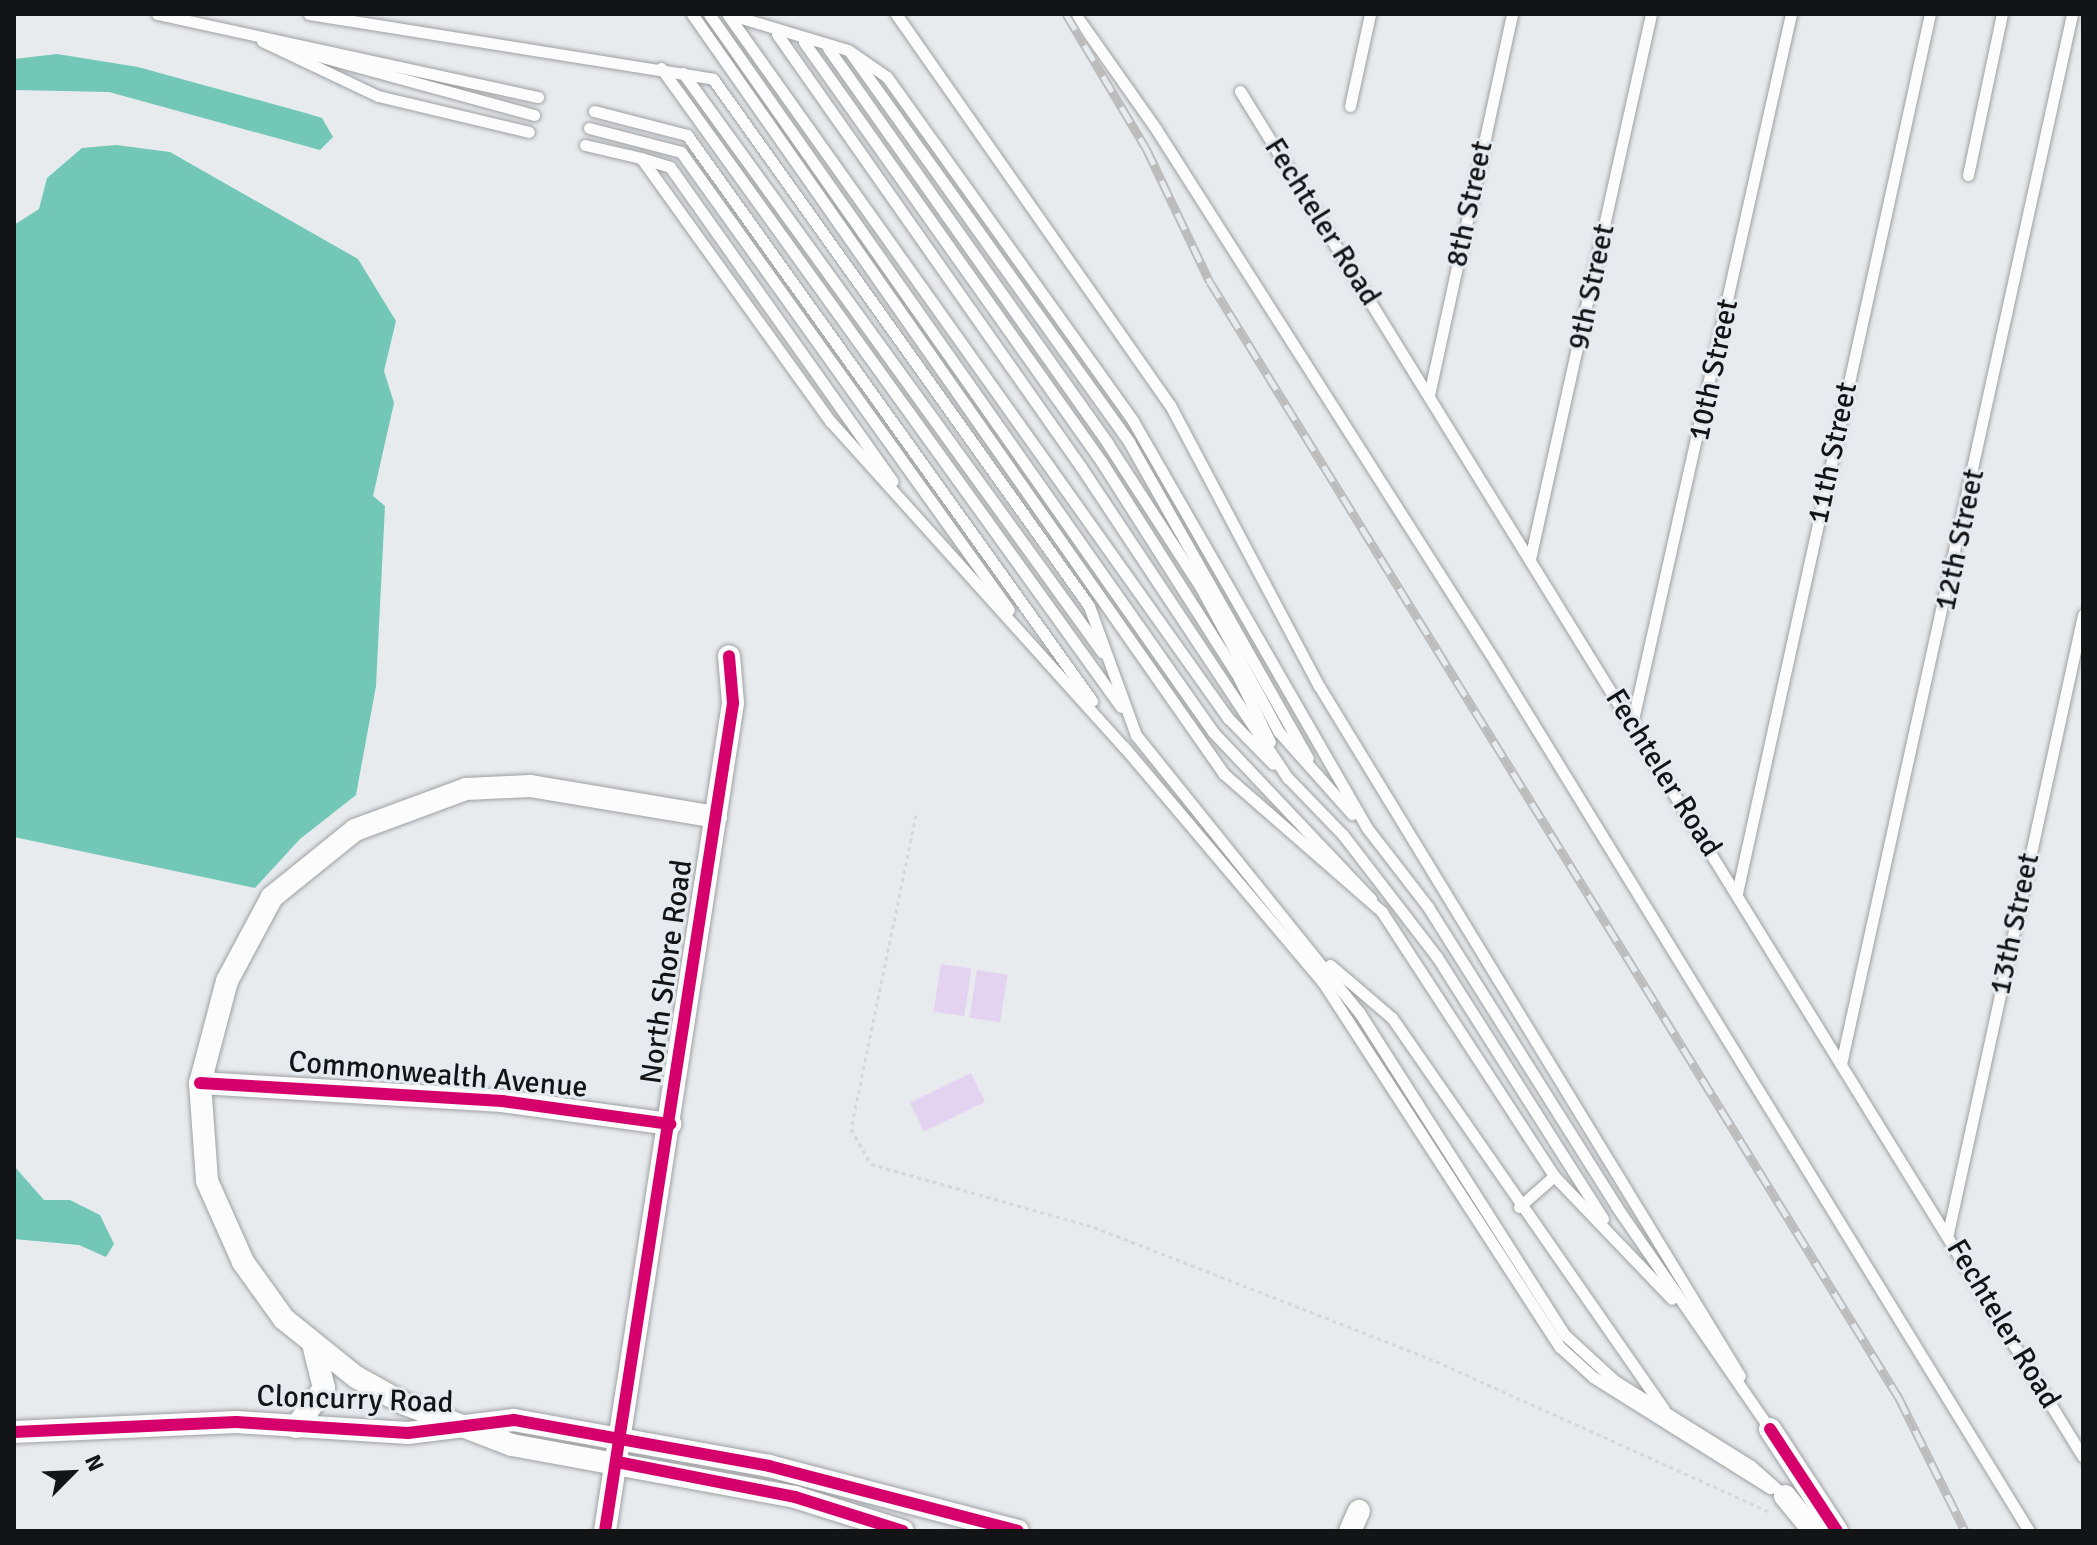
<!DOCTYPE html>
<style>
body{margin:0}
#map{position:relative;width:2097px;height:1545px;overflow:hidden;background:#e8ebee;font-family:Signika,sans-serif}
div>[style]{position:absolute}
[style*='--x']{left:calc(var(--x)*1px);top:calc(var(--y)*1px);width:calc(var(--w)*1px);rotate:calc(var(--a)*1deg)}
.green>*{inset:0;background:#e4d2f1;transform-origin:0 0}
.water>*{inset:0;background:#72c7b7}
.path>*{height:3px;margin-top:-1.5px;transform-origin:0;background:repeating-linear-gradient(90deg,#d6d7d8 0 4px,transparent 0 8px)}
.roads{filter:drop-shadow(0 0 2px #9ea0a2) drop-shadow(0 0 2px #9ea0a2)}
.lane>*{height:11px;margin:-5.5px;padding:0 5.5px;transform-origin:5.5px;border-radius:5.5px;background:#fcfcfc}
.street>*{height:22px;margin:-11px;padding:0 11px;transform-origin:11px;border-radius:11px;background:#fcfcfc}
.rail>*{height:9px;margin-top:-4.5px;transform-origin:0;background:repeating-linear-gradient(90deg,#e6ebf0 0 18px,#bcbcbd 0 36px);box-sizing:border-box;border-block:2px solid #bcbcbd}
.cycleway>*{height:12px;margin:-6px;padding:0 6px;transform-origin:6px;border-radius:6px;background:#d6006c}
span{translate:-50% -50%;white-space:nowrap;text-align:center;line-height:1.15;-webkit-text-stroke:6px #e6ebf0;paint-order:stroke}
.street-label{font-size:30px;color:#131416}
.frame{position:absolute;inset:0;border:16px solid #131416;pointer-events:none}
.north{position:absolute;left:32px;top:1433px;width:80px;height:80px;-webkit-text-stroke:6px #e6ebf0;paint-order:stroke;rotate:66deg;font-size:22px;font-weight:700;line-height:32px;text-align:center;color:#131416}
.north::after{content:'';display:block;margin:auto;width:28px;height:36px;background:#131416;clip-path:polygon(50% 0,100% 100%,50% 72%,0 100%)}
</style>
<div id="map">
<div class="green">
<div style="left:941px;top:964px;width:31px;height:48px;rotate:9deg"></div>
<div style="left:977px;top:970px;width:31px;height:48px;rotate:9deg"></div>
<div style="left:971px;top:1073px;width:32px;height:68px;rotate:64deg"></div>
</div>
<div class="water">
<div style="clip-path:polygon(57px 54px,138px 67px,302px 112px,322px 118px,333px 137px,320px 150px,109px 92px,14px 90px,14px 59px)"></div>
<div style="clip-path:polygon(116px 145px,170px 152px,358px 259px,396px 321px,384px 371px,394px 403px,373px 496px,385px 506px,376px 686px,356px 795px,300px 839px,255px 888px,14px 837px,14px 225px,39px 209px,47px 178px,82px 148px)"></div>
<div style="clip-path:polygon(14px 1166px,44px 1200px,70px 1200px,100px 1215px,114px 1244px,106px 1257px,79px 1245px,14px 1239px)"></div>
</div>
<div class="path">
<div style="--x:916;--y:815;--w:321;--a:101.7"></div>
<div style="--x:851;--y:1129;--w:40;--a:60.3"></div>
<div style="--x:871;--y:1164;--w:232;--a:15.8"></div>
<div style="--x:1094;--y:1227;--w:360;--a:21.4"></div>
<div style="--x:1429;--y:1358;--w:374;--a:24.3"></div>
</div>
<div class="roads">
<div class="lane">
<div style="--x:157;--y:14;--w:390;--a:12.3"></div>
<div style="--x:309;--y:14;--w:409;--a:9.1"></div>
<div style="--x:713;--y:79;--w:647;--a:54.49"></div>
<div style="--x:1089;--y:606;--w:137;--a:70"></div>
<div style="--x:1136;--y:735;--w:356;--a:51.2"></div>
<div style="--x:1359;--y:1012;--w:383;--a:57.5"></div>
<div style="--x:1565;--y:1335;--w:68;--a:42.6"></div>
<div style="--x:1615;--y:1381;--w:160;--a:32"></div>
<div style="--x:1751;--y:1466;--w:45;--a:41.4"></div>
<div style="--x:692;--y:14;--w:928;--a:55.01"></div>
<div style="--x:1224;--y:774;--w:210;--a:41.1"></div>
<div style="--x:1382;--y:912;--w:315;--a:56.9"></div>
<div style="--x:1554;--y:1176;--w:170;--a:46.2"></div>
<div style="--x:709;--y:14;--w:877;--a:54.93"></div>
<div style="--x:1213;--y:732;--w:230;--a:46.6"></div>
<div style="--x:728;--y:14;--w:125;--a:16.7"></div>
<div style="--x:848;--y:50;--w:47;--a:34.7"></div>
<div style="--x:887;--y:77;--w:423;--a:54.4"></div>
<div style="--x:1133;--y:421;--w:469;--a:60.1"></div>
<div style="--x:1367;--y:828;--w:100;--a:52.3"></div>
<div style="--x:1428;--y:907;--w:353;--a:57.8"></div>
<div style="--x:1616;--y:1206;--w:271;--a:55.4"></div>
<div style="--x:896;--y:14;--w:477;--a:55"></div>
<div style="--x:1170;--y:405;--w:318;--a:62.1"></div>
<div style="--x:1319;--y:686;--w:808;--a:58.61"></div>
<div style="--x:1075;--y:14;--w:141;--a:54.8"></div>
<div style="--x:1156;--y:129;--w:633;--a:57.51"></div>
<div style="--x:1496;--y:663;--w:1019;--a:58.45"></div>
<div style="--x:728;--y:15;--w:863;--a:54.58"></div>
<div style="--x:1228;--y:718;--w:64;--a:45.6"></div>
<div style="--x:777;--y:34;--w:529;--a:54.93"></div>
<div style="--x:1081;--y:467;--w:374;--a:56.4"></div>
<div style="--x:1288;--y:778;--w:79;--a:46"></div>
<div style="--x:1343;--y:835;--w:154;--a:52.4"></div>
<div style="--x:1437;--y:957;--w:310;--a:57.6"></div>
<div style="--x:262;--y:41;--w:128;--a:25.4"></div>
<div style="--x:378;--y:96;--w:155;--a:13.4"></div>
<div style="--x:804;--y:42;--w:514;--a:54.67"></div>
<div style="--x:1101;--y:461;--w:257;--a:57.5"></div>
<div style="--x:1239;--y:678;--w:71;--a:64.2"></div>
<div style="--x:828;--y:48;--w:485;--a:54.7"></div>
<div style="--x:1108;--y:444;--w:171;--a:57.1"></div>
<div style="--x:1201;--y:588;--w:164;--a:61.6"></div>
<div style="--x:1279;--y:732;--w:110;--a:48.3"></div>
<div style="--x:293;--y:49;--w:250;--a:15.3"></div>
<div style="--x:850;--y:52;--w:480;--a:54.4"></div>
<div style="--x:1129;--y:442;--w:363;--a:60.5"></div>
<div style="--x:661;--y:68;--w:787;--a:54.25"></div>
<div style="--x:683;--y:73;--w:715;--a:54.11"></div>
<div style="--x:1240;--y:91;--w:1605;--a:58.32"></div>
<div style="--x:1350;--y:106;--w:94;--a:-77.7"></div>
<div style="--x:594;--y:111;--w:96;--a:14.5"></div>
<div style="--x:687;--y:135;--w:696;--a:54.41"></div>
<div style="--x:589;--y:128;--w:95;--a:14.6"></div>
<div style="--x:681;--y:152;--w:563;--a:54.39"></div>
<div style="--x:585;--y:145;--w:57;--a:13.1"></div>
<div style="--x:641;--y:158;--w:325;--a:54.3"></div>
<div style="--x:831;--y:422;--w:438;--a:48"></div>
<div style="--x:1124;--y:747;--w:307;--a:49.8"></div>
<div style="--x:1322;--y:981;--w:437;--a:57"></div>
<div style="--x:1560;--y:1347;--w:45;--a:42.3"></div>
<div style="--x:1593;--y:1377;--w:209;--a:32.1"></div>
<div style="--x:641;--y:158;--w:30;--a:17"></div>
<div style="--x:670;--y:167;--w:385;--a:54.7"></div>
<div style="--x:1968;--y:175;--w:165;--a:-78.1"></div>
<div style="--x:1429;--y:395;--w:390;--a:-77.7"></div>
<div style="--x:1530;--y:559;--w:558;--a:-77.48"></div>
<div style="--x:1632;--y:724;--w:728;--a:-77.38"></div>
<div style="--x:1737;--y:893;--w:900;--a:-77.62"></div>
<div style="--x:1330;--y:965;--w:82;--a:40.5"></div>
<div style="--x:1392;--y:1018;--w:476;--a:55.2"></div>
<div style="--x:1841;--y:1064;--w:1075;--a:-77.59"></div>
<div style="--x:1519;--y:1207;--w:47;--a:-41.5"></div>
<div style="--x:1948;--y:1233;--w:633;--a:-77.68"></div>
</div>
<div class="street">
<div style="--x:716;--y:817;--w:189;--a:-170.5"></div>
<div style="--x:530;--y:786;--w:64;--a:177.3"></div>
<div style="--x:466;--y:789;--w:118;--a:159.7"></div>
<div style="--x:355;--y:830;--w:107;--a:141.1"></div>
<div style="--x:272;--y:897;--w:95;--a:118.2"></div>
<div style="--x:227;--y:981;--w:106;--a:104.8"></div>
<div style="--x:200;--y:1083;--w:98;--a:85.9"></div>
<div style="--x:207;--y:1181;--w:89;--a:66"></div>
<div style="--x:243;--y:1262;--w:70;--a:54.3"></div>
<div style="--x:284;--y:1319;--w:92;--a:38.9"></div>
<div style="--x:356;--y:1377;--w:56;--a:28.9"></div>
<div style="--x:405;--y:1404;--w:115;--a:21"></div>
<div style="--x:512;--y:1445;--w:288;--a:10.4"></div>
<div style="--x:795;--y:1497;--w:113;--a:17.5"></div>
<div style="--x:200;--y:1083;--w:303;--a:3.4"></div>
<div style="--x:502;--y:1101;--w:170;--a:7.8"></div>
<div style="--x:296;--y:1427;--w:48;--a:-54.3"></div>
<div style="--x:324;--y:1388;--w:41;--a:-104"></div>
<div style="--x:1770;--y:1429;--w:122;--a:56.7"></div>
<div style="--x:14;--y:1432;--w:222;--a:-2.6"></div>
<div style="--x:236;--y:1422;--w:172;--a:3.7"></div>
<div style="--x:408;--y:1433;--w:107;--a:-7"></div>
<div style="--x:514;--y:1420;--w:259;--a:10.2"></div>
<div style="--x:769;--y:1466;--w:257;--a:14.6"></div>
<div style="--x:1785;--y:1496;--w:45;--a:50.4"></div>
<div style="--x:605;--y:1531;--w:838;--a:-81.21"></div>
<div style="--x:733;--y:703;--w:47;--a:-94.9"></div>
<div style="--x:1350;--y:1531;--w:22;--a:-66"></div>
</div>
</div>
<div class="rail">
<div style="--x:1066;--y:14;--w:156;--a:59.2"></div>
<div style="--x:1146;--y:148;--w:148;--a:64.5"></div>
<div style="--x:1210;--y:282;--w:1312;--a:58.31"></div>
<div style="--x:1899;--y:1398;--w:148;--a:63.6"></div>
</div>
<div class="cycleway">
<div style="--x:200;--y:1083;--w:303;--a:3.4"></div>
<div style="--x:502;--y:1101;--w:170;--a:7.8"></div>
<div style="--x:1770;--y:1429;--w:122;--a:56.7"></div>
<div style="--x:14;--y:1432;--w:222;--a:-2.6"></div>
<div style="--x:236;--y:1422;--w:172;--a:3.7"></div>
<div style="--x:408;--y:1433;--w:107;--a:-7"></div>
<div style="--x:514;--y:1420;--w:259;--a:10.2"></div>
<div style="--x:769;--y:1466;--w:257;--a:14.6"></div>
<div style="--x:617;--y:1462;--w:181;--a:11.1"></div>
<div style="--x:795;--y:1497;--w:113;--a:17.5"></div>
<div style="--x:605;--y:1531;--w:838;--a:-81.21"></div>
<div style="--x:733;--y:703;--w:47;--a:-94.9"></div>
</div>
<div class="street-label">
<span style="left:1470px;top:204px;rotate:-78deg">8th Street</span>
<span style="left:1322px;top:222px;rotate:58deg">Fechteler Road</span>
<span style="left:1592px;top:287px;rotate:-78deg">9th Street</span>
<span style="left:1714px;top:370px;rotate:-78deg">10th Street</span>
<span style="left:1833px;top:453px;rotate:-78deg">11th Street</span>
<span style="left:1960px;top:540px;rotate:-78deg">12th Street</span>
<span style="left:1663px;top:773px;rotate:58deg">Fechteler Road</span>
<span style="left:2015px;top:924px;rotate:-78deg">13th Street</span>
<span style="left:667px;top:972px;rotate:-82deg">North Shore Road</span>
<span style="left:438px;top:1075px;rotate:5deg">Commonwealth Avenue</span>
<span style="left:2003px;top:1324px;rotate:59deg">Fechteler Road</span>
<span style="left:355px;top:1400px;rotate:2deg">Cloncurry Road</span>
</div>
<div class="frame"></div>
<div class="north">N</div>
</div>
